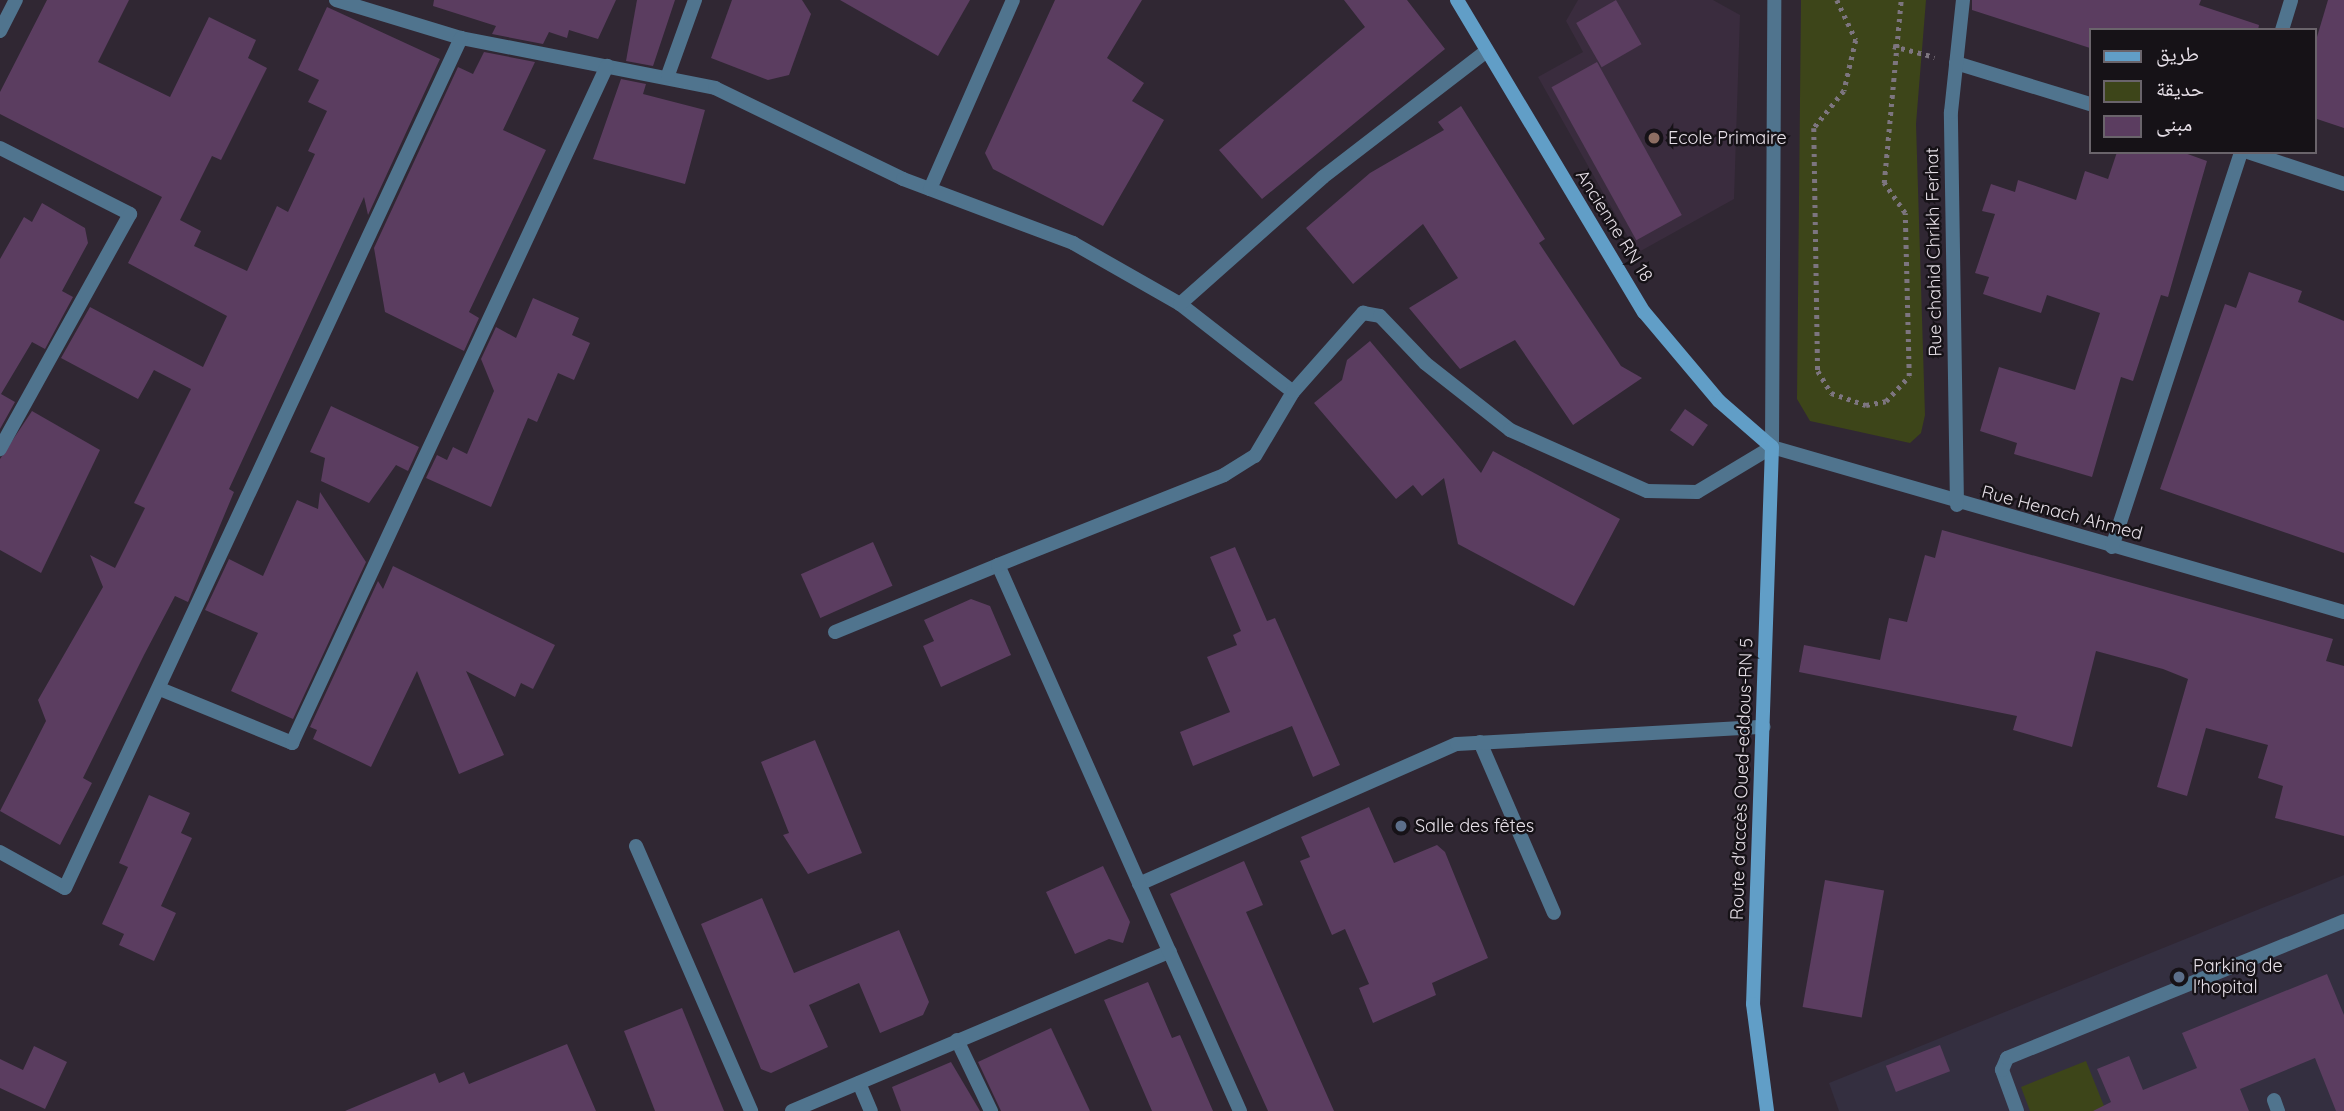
<!DOCTYPE html>
<meta charset="utf-8">
<style>
body{margin:0}
#map{position:relative;width:2344px;height:1111px;overflow:hidden;background:#302733;font-family:Quicksand,"Noto Naskh Arabic",sans-serif}
div>[style]{position:absolute}
[style*='--x']{left:calc(var(--x)*1px);top:calc(var(--y)*1px);width:calc(var(--w)*1px);rotate:calc(var(--a)*1deg)}
.built>*{inset:0;background:#3a2c3e}
.medical>*{inset:0;background:#342f40}
.green>*{inset:0;background:#3d4519}
.building>*{inset:0;background:#5b3d60;transform-origin:0 0}
.path>*{height:4.5px;margin-top:-2.25px;transform-origin:0;background:repeating-linear-gradient(90deg,#7d757f 0 3.5px,transparent 0 8.5px)}
.service>*{height:14px;margin:-7px;padding:0 7px;transform-origin:7px;border-radius:7px;background:#50748e}
.minor>*{height:14px;margin:-7px;padding:0 7px;transform-origin:7px;border-radius:7px;background:#50748e}
.secondary>*{height:14px;margin:-7px;padding:0 7px;transform-origin:7px;border-radius:7px;background:#619ec7}
.dots>*{width:19px;height:19px;translate:-50% -50%;box-sizing:border-box;border:4px solid #161217;border-radius:50%}
span{translate:-50% -50%;white-space:nowrap;text-align:center;line-height:1.15;-webkit-text-stroke:5px #161217;paint-order:stroke}
.poi-label{font-size:18px;color:#e7e0e8}
.left{translate:0 -50%;text-align:left}
.street-label{font-size:18px;color:#e7e0e8}
.legend{position:absolute;left:2089px;top:28px;width:228px;height:126px;box-sizing:border-box;background:#161217;border:2px solid #6a646b;margin:0;padding:9px 12px;list-style:none;font-size:21px;color:#e7e0e8}
.legend li{display:flex;align-items:center;gap:14px;height:35px}
.legend b{width:35px;border:2px solid #6a646b}
</style>
<div id="map">
<div class="built">
<div style="clip-path:polygon(1578px 0,1713px 0,1740px 15px,1734px 199px,1637px 253px,1538px 77px,1583px 52px,1566px 21px)"></div>
</div>
<div class="medical">
<div style="clip-path:polygon(2344px 875px,2344px 1111px,1839px 1111px,1829px 1083px)"></div>
</div>
<div class="green">
<div style="clip-path:polygon(1801px 0,1926px 0,1916px 124px,1925px 415px,1921px 433px,1910px 443px,1810px 421px,1797px 399px)"></div>
<div style="clip-path:polygon(2086px 1061px,2106px 1111px,2030px 1111px,2021px 1087px)"></div>
</div>
<div class="building">
<div style="clip-path:polygon(47px 0,129px 0,98px 62px,170px 97px,209px 17px,256px 40px,248px 58px,267px 68px,221px 160px,212px 156px,180px 220px,201px 231px,194px 246px,247px 271px,277px 206px,288px 212px,315px 154px,308px 151px,327px 111px,308px 102px,319px 80px,298px 70px,327px 7px,440px 59px,368px 215px,364px 197px,229px 489px,234px 492px,188px 602px,175px 596px,144px 655px,83px 778px,92px 783px,60px 845px,0 811px,46px 721px,38px 700px,103px 587px,90px 555px,115px 568px,145px 508px,134px 503px,191px 389px,154px 370px,138px 399px,61px 358px,90px 307px,203px 367px,227px 316px,128px 263px,162px 197px,0 114px,0 92px)"></div>
<div style="clip-path:polygon(434px 0,616px 0,598px 39px,569px 30px,567px 38px,549px 32px,543px 44px,492px 34px,496px 26px,433px 6px)"></div>
<div style="clip-path:polygon(637px 0,675px 0,653px 66px,626px 61px)"></div>
<div style="clip-path:polygon(732px 0,802px 0,811px 14px,789px 75px,768px 80px,711px 58px)"></div>
<div style="clip-path:polygon(840px 0,970px 0,938px 56px)"></div>
<div style="clip-path:polygon(1055px 0,1142px 0,1107px 58px,1144px 83px,1132px 101px,1164px 120px,1103px 226px,993px 169px,985px 153px)"></div>
<div style="clip-path:polygon(1344px 0,1407px 0,1445px 49px,1262px 199px,1219px 150px,1365px 27px)"></div>
<div style="left:1616px;top:0;width:51px;height:46px;rotate:60deg"></div>
<div style="clip-path:polygon(1972px 0,2201px 0,2199px 5px,2259px 25px,2258px 30px,2090px 30px,2090px 48px,1972px 10px)"></div>
<div style="clip-path:polygon(2328px 0,2344px 0,2344px 128px,2314px 118px,2314px 47px)"></div>
<div style="clip-path:polygon(484px 52px,535px 62px,503px 130px,546px 150px,469px 312px,479px 318px,464px 351px,385px 312px,374px 248px,458px 67px,473px 74px)"></div>
<div style="left:1597px;top:62px;width:175px;height:52px;rotate:61deg"></div>
<div style="clip-path:polygon(621px 79px,646px 84px,643px 94px,705px 110px,685px 184px,593px 159px)"></div>
<div style="clip-path:polygon(1461px 106px,1545px 239px,1539px 243px,1621px 366px,1642px 378px,1573px 425px,1515px 340px,1460px 369px,1409px 308px,1458px 278px,1423px 224px,1353px 284px,1306px 228px,1370px 173px,1444px 130px,1438px 122px)"></div>
<div style="clip-path:polygon(2117px 152px,2182px 152px,2207px 161px,2168px 297px,2161px 295px,2133px 381px,2121px 377px,2092px 477px,2014px 454px,2017px 443px,1980px 431px,1999px 367px,2075px 390px,2100px 313px,2047px 295px,2041px 313px,1983px 294px,1989px 277px,1975px 273px,1995px 214px,1982px 211px,1991px 184px,2015px 192px,2018px 180px,2076px 200px,2085px 171px,2108px 179px)"></div>
<div style="clip-path:polygon(42px 203px,85px 228px,88px 243px,62px 291px,73px 297px,45px 349px,32px 342px,1px 394px,15px 402px,0 429px,0 259px,24px 217px,32px 222px)"></div>
<div style="clip-path:polygon(2249px 272px,2302px 291px,2298px 302px,2344px 321px,2344px 553px,2160px 489px,2225px 304px,2236px 308px)"></div>
<div style="clip-path:polygon(533px 298px,579px 318px,572px 335px,590px 343px,574px 380px,558px 373px,537px 422px,528px 418px,491px 507px,426px 478px,437px 455px,447px 460px,453px 447px,467px 454px,494px 391px,481px 359px,496px 327px,516px 338px)"></div>
<div style="clip-path:polygon(1370px 341px,1481px 473px,1493px 451px,1620px 519px,1574px 606px,1458px 544px,1444px 478px,1422px 496px,1413px 485px,1396px 499px,1314px 403px,1342px 380px,1347px 360px)"></div>
<div style="clip-path:polygon(331px 406px,419px 447px,408px 471px,396px 465px,369px 503px,321px 481px,325px 458px,310px 452px)"></div>
<div style="left:1685px;top:409px;width:28px;height:26px;rotate:35deg"></div>
<div style="clip-path:polygon(32px 411px,100px 450px,41px 573px,0 550px,0 459px)"></div>
<div style="clip-path:polygon(320px 492px,366px 562px,293px 719px,231px 691px,258px 633px,205px 610px,229px 559px,263px 576px,297px 500px,318px 509px)"></div>
<div style="clip-path:polygon(1942px 530px,2333px 639px,2326px 661px,2344px 666px,2344px 836px,2275px 818px,2283px 786px,2258px 778px,2268px 745px,2206px 728px,2187px 796px,2157px 787px,2188px 679px,2163px 669px,2096px 651px,2072px 747px,2013px 730px,2017px 716px,1799px 672px,1804px 645px,1880px 660px,1889px 618px,1907px 622px,1925px 555px,1935px 558px)"></div>
<div style="left:873px;top:542px;width:48px;height:79px;rotate:66deg"></div>
<div style="clip-path:polygon(1235px 547px,1267px 621px,1275px 618px,1340px 765px,1313px 777px,1292px 726px,1193px 766px,1180px 732px,1230px 712px,1207px 657px,1237px 645px,1233px 635px,1241px 631px,1210px 557px)"></div>
<div style="clip-path:polygon(393px 566px,555px 645px,533px 689px,521px 683px,515px 697px,466px 671px,504px 755px,459px 774px,417px 671px,371px 767px,313px 739px,317px 730px,310px 727px,378px 581px,383px 589px)"></div>
<div style="clip-path:polygon(971px 599px,990px 606px,1011px 655px,941px 687px,923px 646px,934px 641px,924px 620px)"></div>
<div style="clip-path:polygon(815px 740px,862px 853px,808px 874px,783px 835px,789px 833px,761px 762px)"></div>
<div style="clip-path:polygon(149px 795px,190px 813px,181px 833px,192px 838px,161px 906px,176px 913px,154px 961px,119px 945px,124px 934px,102px 924px,128px 867px,119px 863px)"></div>
<div style="clip-path:polygon(1369px 807px,1394px 863px,1437px 845px,1445px 852px,1488px 958px,1432px 983px,1436px 995px,1373px 1023px,1359px 988px,1369px 984px,1345px 929px,1332px 935px,1300px 861px,1310px 857px,1301px 837px)"></div>
<div style="clip-path:polygon(1244px 861px,1263px 905px,1246px 912px,1334px 1111px,1268px 1111px,1170px 894px)"></div>
<div style="clip-path:polygon(1103px 866px,1130px 922px,1123px 943px,1109px 939px,1075px 954px,1046px 892px)"></div>
<div style="left:1825px;top:880px;width:60px;height:129px;rotate:10deg"></div>
<div style="clip-path:polygon(762px 898px,794px 973px,899px 930px,929px 1002px,923px 1015px,880px 1033px,859px 983px,809px 1005px,828px 1047px,771px 1073px,761px 1069px,701px 924px)"></div>
<div style="clip-path:polygon(2327px 974px,2344px 1015px,2344px 1111px,2336px 1111px,2315px 1058px,2240px 1089px,2249px 1111px,2093px 1111px,2111px 1102px,2097px 1069px,2129px 1056px,2143px 1090px,2197px 1068px,2182px 1033px)"></div>
<div style="clip-path:polygon(1148px 982px,1172px 1038px,1180px 1035px,1213px 1111px,1152px 1111px,1104px 1000px)"></div>
<div style="clip-path:polygon(682px 1008px,691px 1030px,724px 1111px,655px 1111px,624px 1031px)"></div>
<div style="clip-path:polygon(1051px 1028px,1090px 1111px,1001px 1111px,978px 1062px)"></div>
<div style="clip-path:polygon(567px 1044px,596px 1111px,345px 1111px,435px 1073px,439px 1083px,464px 1072px,469px 1084px)"></div>
<div style="left:1940px;top:1045px;width:28px;height:58px;rotate:69deg"></div>
<div style="clip-path:polygon(34px 1046px,67px 1062px,45px 1109px,0 1088px,0 1059px,23px 1070px)"></div>
<div style="clip-path:polygon(951px 1062px,980px 1111px,901px 1111px,892px 1087px)"></div>
</div>
<div class="path">
<div style="--x:1837;--y:0;--w:44;--a:64.6"></div>
<div style="--x:1856;--y:40;--w:52;--a:103.2"></div>
<div style="--x:1844;--y:91;--w:48;--a:129"></div>
<div style="--x:1814;--y:128;--w:243;--a:89.1"></div>
<div style="--x:1818;--y:371;--w:26;--a:59"></div>
<div style="--x:1831;--y:393;--w:37;--a:19"></div>
<div style="--x:1866;--y:405;--w:20;--a:-11"></div>
<div style="--x:1886;--y:401;--w:34;--a:-47"></div>
<div style="--x:1909;--y:376;--w:163;--a:-91.4"></div>
<div style="--x:1905;--y:213;--w:37;--a:-125"></div>
<div style="--x:1884;--y:183;--w:184;--a:-84.7"></div>
<div style="--x:1893;--y:46;--w:43;--a:14.7"></div>
</div>
<div class="service">
<div style="--x:2274;--y:1100;--w:12;--a:70"></div>
<div style="--x:2017;--y:1111;--w:44;--a:-110.1"></div>
<div style="--x:2002;--y:1070;--w:13;--a:-67"></div>
<div style="--x:2007;--y:1058;--w:364;--a:-22.1"></div>
</div>
<div class="minor">
<div style="--x:336;--y:0;--w:131;--a:16.9"></div>
<div style="--x:461;--y:38;--w:259;--a:11.1"></div>
<div style="--x:715;--y:88;--w:209;--a:25.8"></div>
<div style="--x:903;--y:179;--w:182;--a:20.6"></div>
<div style="--x:1073;--y:243;--w:123;--a:29.7"></div>
<div style="--x:1180;--y:304;--w:143;--a:37.9"></div>
<div style="--x:2282;--y:30;--w:31;--a:-73"></div>
<div style="--x:0;--y:31;--w:35;--a:-63"></div>
<div style="--x:1956;--y:63;--w:140;--a:17"></div>
<div style="--x:668;--y:75;--w:80;--a:-70.2"></div>
<div style="--x:0;--y:148;--w:146;--a:26.9"></div>
<div style="--x:130;--y:214;--w:269;--a:119"></div>
<div style="--x:2248;--y:152;--w:101;--a:18.4"></div>
<div style="--x:930;--y:189;--w:206;--a:-66.3"></div>
<div style="--x:1180;--y:304;--w:191;--a:-41.6"></div>
<div style="--x:1323;--y:177;--w:203;--a:-37.6"></div>
<div style="--x:1772;--y:447;--w:595;--a:16.09"></div>
<div style="--x:1772;--y:447;--w:447;--a:-89.7"></div>
<div style="--x:1957;--y:505;--w:393;--a:-90.9"></div>
<div style="--x:1951;--y:112;--w:113;--a:-83.9"></div>
<div style="--x:2112;--y:547;--w:416;--a:-71.9"></div>
<div style="--x:835;--y:632;--w:176;--a:-22.3"></div>
<div style="--x:160;--y:689;--w:143;--a:22.2"></div>
<div style="--x:292;--y:743;--w:747;--a:-65.05"></div>
<div style="--x:1480;--y:742;--w:186;--a:66.6"></div>
<div style="--x:636;--y:846;--w:289;--a:66.5"></div>
<div style="--x:0;--y:852;--w:74;--a:29"></div>
<div style="--x:65;--y:888;--w:938;--a:-65.02"></div>
<div style="--x:1139;--y:884;--w:347;--a:-23.8"></div>
<div style="--x:1457;--y:744;--w:307;--a:-3.2"></div>
<div style="--x:957;--y:1040;--w:79;--a:64.4"></div>
<div style="--x:859;--y:1083;--w:30;--a:67"></div>
<div style="--x:792;--y:1111;--w:410;--a:-22.9"></div>
<div style="--x:1240;--y:1111;--w:597;--a:-113.9"></div>
<div style="--x:998;--y:565;--w:243;--a:-21.7"></div>
<div style="--x:1224;--y:475;--w:36;--a:-32"></div>
<div style="--x:1255;--y:456;--w:74;--a:-59.3"></div>
<div style="--x:1293;--y:392;--w:106;--a:-48.5"></div>
<div style="--x:1363;--y:313;--w:17;--a:10"></div>
<div style="--x:1380;--y:316;--w:65;--a:46.2"></div>
<div style="--x:1425;--y:363;--w:108;--a:38.2"></div>
<div style="--x:1510;--y:430;--w:150;--a:24"></div>
<div style="--x:1647;--y:491;--w:50;--a:1.1"></div>
<div style="--x:1697;--y:492;--w:87;--a:-31"></div>
</div>
<div class="secondary">
<div style="--x:1457;--y:0;--w:364;--a:59.1"></div>
<div style="--x:1644;--y:312;--w:116;--a:49.9"></div>
<div style="--x:1719;--y:401;--w:70;--a:41"></div>
<div style="--x:1772;--y:447;--w:557;--a:91.95"></div>
<div style="--x:1753;--y:1004;--w:108;--a:82.5"></div>
</div>
<div class="dots">
<div style="left:1654px;top:138px;background:#8d6e63"></div>
<div style="left:1401px;top:826px;background:#5c6f8a"></div>
<div style="left:2179px;top:977px;background:#5c6f8a"></div>
</div>
<div class="poi-label">
<span class="left" style="left:1668px;top:138px">Ecole Primaire</span>
<span class="left" style="left:1415px;top:826px">Salle des fêtes</span>
<span class="left" style="left:2193px;top:977px">Parking de<br>l'hopital</span>
</div>
<div class="street-label">
<span style="left:1614px;top:226px;rotate:58deg">Ancienne RN 18</span>
<span style="left:1934px;top:252px;rotate:-91deg">Rue chahid Chrikh Ferhat</span>
<span style="left:2062px;top:513px;rotate:15deg">Rue Henach Ahmed</span>
<span style="left:1742px;top:779px;rotate:-88deg">Route d'accès Oued-eddous-RN 5</span>
</div>
<ul class="legend">
<li><b style="height:9px;background:#619ec7"></b>طريق</li>
<li><b style="height:19px;background:#3d4519"></b>حديقة</li>
<li><b style="height:19px;background:#5b3d60"></b>مبنى</li>
</ul>
</div>
